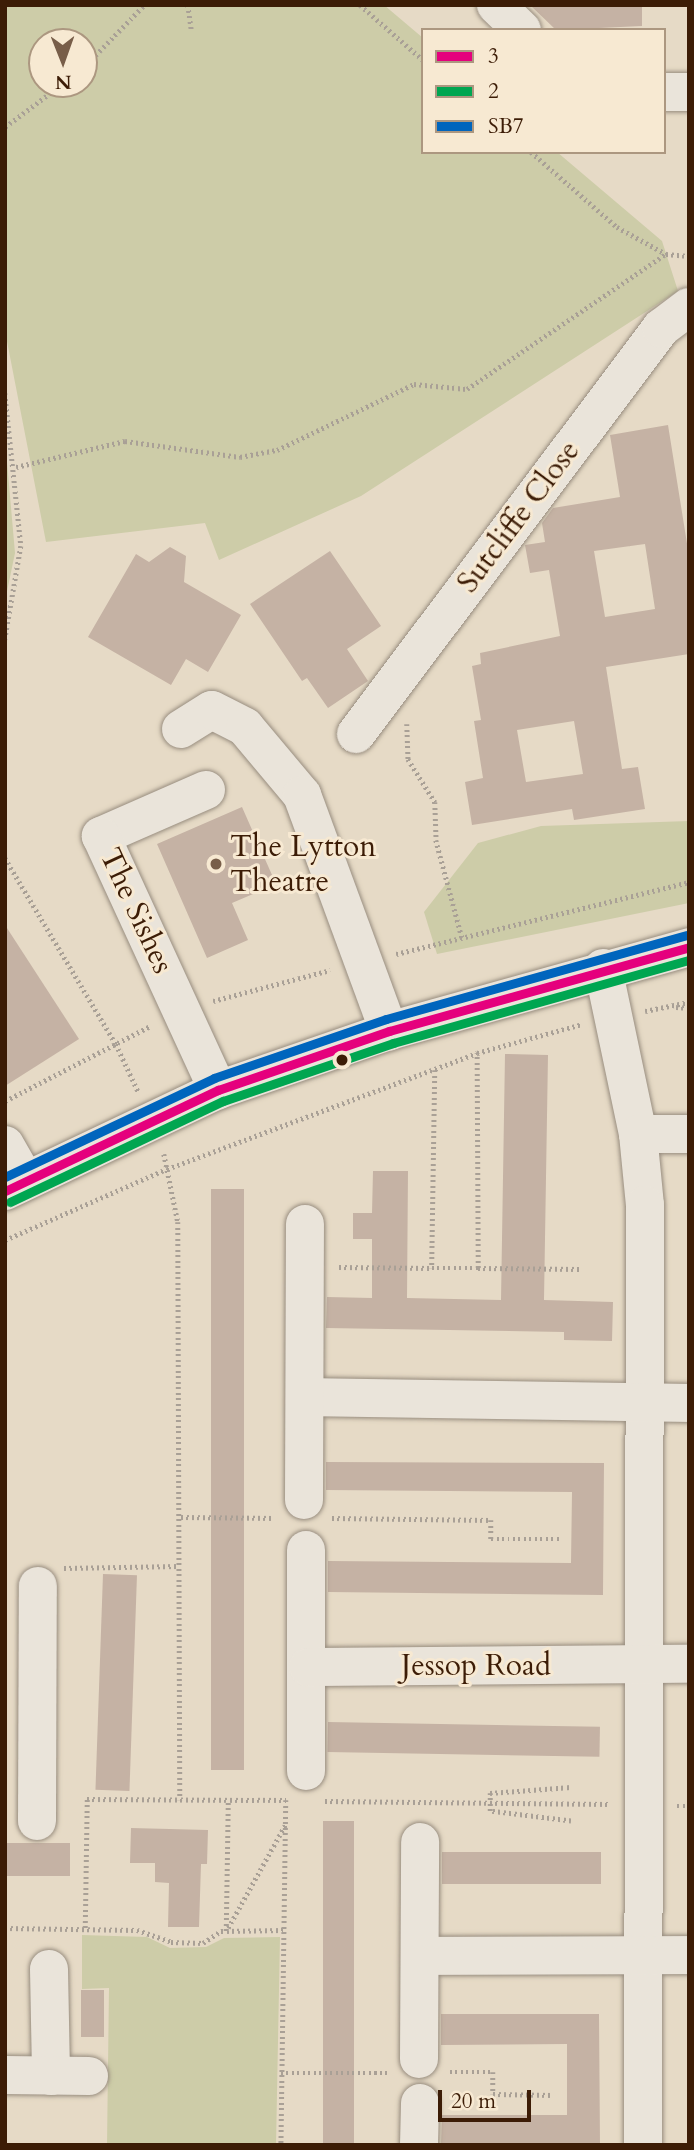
<!DOCTYPE html>
<style>
body{margin:0}
#map{position:relative;width:694px;height:2150px;overflow:hidden;background:#e6dac6;font-family:Cardo,serif}
div>[style]{position:absolute}
[style*='--x']{left:calc(var(--x)*1px);top:calc(var(--y)*1px);width:calc(var(--w)*1px);rotate:calc(var(--a)*1deg)}
.green>*{inset:0;background:#cdcca8}
.building>*{inset:0;background:#c5b2a4;transform-origin:0 0}
.path>*{height:4.5px;margin-top:-2.25px;transform-origin:0;background:repeating-linear-gradient(90deg,#a9a096 0 2px,transparent 0 5.5px)}
.roads{filter:drop-shadow(0 0 2px #988d7f) drop-shadow(0 0 2px #988d7f)}
.minor>*{height:38px;margin:-19px;padding:0 19px;transform-origin:19px;border-radius:19px;background:#eae4da}
.bus-1>*{height:9px;margin:-4.5px;padding:0 4.5px;transform-origin:4.5px;border-radius:4.5px;background:#e5007d}
.bus-2>*{height:9px;margin:-4.5px;padding:0 4.5px;transform-origin:4.5px;border-radius:4.5px;background:#00a651}
.bus-3>*{height:9px;margin:-4.5px;padding:0 4.5px;transform-origin:4.5px;border-radius:4.5px;background:#0065bd}
.dots>*{width:19px;height:19px;translate:-50% -50%;box-sizing:border-box;border:4px solid #f7e9d2;border-radius:50%}
span{translate:-50% -50%;white-space:nowrap;text-align:center;line-height:1.15;-webkit-text-stroke:6px #f7e9d2;paint-order:stroke}
.street-label{font-size:30px;color:#3c1c06}
.poi-label{font-size:30px;color:#3c1c06}
.left{translate:0 -50%;text-align:left}
.frame{position:absolute;inset:0;border:7px solid #3c1c06;pointer-events:none}
.legend{position:absolute;left:421px;top:28px;width:245px;height:126px;box-sizing:border-box;background:#f7e9d2;border:2px solid #ac9780;margin:0;padding:9px 12px;list-style:none;font-size:21px;color:#3c1c06}
.legend li{display:flex;align-items:center;gap:14px;height:35px}
.legend b{width:35px;border:2px solid #ac9780}
.north{position:absolute;left:28px;top:28px;width:70px;height:70px;box-sizing:border-box;background:#f7e9d2;border:2px solid #ac9780;border-radius:50%;rotate:179deg;font-size:19px;font-weight:700;line-height:28px;text-align:center;color:#3c1c06}
.north::after{content:'';display:block;margin:auto;width:24px;height:32px;background:#785e49;clip-path:polygon(50% 0,100% 100%,50% 72%,0 100%)}
.scale{position:absolute;left:438px;top:2090px;width:93px;height:32px;box-sizing:border-box;border:4px solid #3c1c06;border-top:0;padding-left:9px;font-size:21px;line-height:24px;white-space:nowrap;color:#3c1c06;-webkit-text-stroke:5px #f7e9d2;paint-order:stroke}
</style>
<div id="map">
<div class="green">
<div style="clip-path:polygon(evenodd,5px 5px,384px 5px,423px 38px,423px 152px,557px 152px,662px 241px,678px 291px,361px 496px,219px 560px,205px 523px,46px 542px,5px 331px,5px 5px,42px 42px,84px 42px,84px 84px,42px 84px,42px 42px)"></div>
<div style="clip-path:polygon(5px 439px,15px 553px,5px 601px)"></div>
<div style="clip-path:polygon(689px 821px,689px 903px,437px 954px,424px 912px,478px 843px,541px 826px)"></div>
<div style="clip-path:polygon(82px 1935px,147px 1937px,170px 1948px,206px 1947px,224px 1938px,280px 1937px,276px 2145px,107px 2145px,109px 1988px,82px 1989px)"></div>
</div>
<div class="building">
<div style="clip-path:polygon(530px 5px,642px 5px,642px 26px,556px 30px)"></div>
<div style="clip-path:polygon(evenodd,668px 425px,689px 556px,689px 654px,606px 667px,622px 769px,638px 767px,645px 809px,574px 820px,572px 809px,472px 825px,465px 782px,483px 778px,474px 721px,481px 720px,472px 666px,481px 664px,480px 653px,560px 636px,549px 570px,530px 573px,525px 545px,545px 542px,542px 523px,553px 508px,620px 497px,610px 435px,668px 425px,645px 544px,655px 609px,605px 617px,594px 551px,645px 544px,668px 425px,574px 721px,583px 774px,526px 782px,517px 730px,574px 721px)"></div>
<div style="clip-path:polygon(170px 547px,186px 556px,184px 582px,241px 615px,208px 672px,186px 659px,171px 685px,88px 637px,136px 554px,149px 562px)"></div>
<div style="clip-path:polygon(330px 551px,381px 626px,347px 649px,368px 681px,328px 708px,307px 678px,302px 681px,250px 604px)"></div>
<div style="clip-path:polygon(242px 807px,276px 884px,232px 903px,248px 940px,207px 958px,157px 844px)"></div>
<div style="clip-path:polygon(5px 925px,79px 1039px,5px 1086px)"></div>
<div style="clip-path:polygon(505px 1054px,548px 1055px,544px 1300px,613px 1302px,612px 1341px,564px 1340px,564px 1332px,326px 1328px,327px 1297px,372px 1298px,372px 1239px,353px 1239px,353px 1213px,372px 1213px,373px 1171px,408px 1171px,407px 1298px,501px 1300px)"></div>
<div style="left:211px;top:1189px;width:33px;height:581px"></div>
<div style="clip-path:polygon(326px 1462px,604px 1463px,603px 1595px,328px 1592px,328px 1561px,571px 1563px,572px 1492px,326px 1490px)"></div>
<div style="left:103px;top:1574px;width:34px;height:216px;rotate:2deg"></div>
<div style="left:328px;top:1722px;width:272px;height:30px;rotate:1deg"></div>
<div style="left:323px;top:1821px;width:31px;height:324px"></div>
<div style="clip-path:polygon(131px 1828px,208px 1830px,207px 1864px,201px 1864px,199px 1927px,168px 1927px,169px 1883px,155px 1882px,155px 1863px,130px 1863px)"></div>
<div style="left:5px;top:1843px;width:65px;height:33px"></div>
<div style="left:442px;top:1852px;width:159px;height:32px"></div>
<div style="left:81px;top:1990px;width:23px;height:47px"></div>
<div style="clip-path:polygon(441px 2014px,599px 2014px,600px 2145px,441px 2145px,442px 2115px,567px 2115px,567px 2044px,441px 2045px)"></div>
</div>
<div class="path">
<div style="--x:188;--y:5;--w:27;--a:82"></div>
<div style="--x:360;--y:5;--w:84;--a:41.1"></div>
<div style="--x:84;--y:67;--w:86;--a:-45.9"></div>
<div style="--x:5;--y:127;--w:71;--a:-37"></div>
<div style="--x:531;--y:152;--w:114;--a:41.1"></div>
<div style="--x:617;--y:227;--w:56;--a:28.9"></div>
<div style="--x:666;--y:254;--w:23;--a:5"></div>
<div style="--x:5;--y:393;--w:154;--a:84"></div>
<div style="--x:21;--y:546;--w:95;--a:99.7"></div>
<div style="--x:16;--y:467;--w:112;--a:-13.4"></div>
<div style="--x:125;--y:441;--w:116;--a:7.9"></div>
<div style="--x:240;--y:457;--w:38;--a:-11"></div>
<div style="--x:277;--y:450;--w:152;--a:-25.7"></div>
<div style="--x:414;--y:384;--w:53;--a:5.4"></div>
<div style="--x:467;--y:389;--w:240;--a:-34.2"></div>
<div style="--x:407;--y:724;--w:35;--a:88"></div>
<div style="--x:408;--y:759;--w:51;--a:57.9"></div>
<div style="--x:435;--y:802;--w:38;--a:88"></div>
<div style="--x:436;--y:840;--w:101;--a:75.1"></div>
<div style="--x:5;--y:858;--w:217;--a:59.2"></div>
<div style="--x:116;--y:1044;--w:52;--a:64.9"></div>
<div style="--x:396;--y:954;--w:302;--a:-13.8"></div>
<div style="--x:213;--y:1001;--w:121;--a:-14.8"></div>
<div style="--x:676;--y:1007;--w:13;--a:4"></div>
<div style="--x:645;--y:1011;--w:45;--a:-11.6"></div>
<div style="--x:435;--y:1070;--w:198;--a:90.9"></div>
<div style="--x:432;--y:1268;--w:46;--a:0"></div>
<div style="--x:478;--y:1268;--w:215;--a:-90.3"></div>
<div style="--x:5;--y:1101;--w:163;--a:-27.3"></div>
<div style="--x:164;--y:1154;--w:69;--a:78.4"></div>
<div style="--x:178;--y:1222;--w:578;--a:89.8"></div>
<div style="--x:5;--y:1240;--w:177;--a:-23.7"></div>
<div style="--x:167;--y:1169;--w:331;--a:-20.5"></div>
<div style="--x:477;--y:1053;--w:109;--a:-15.4"></div>
<div style="--x:339;--y:1267;--w:93;--a:0.6"></div>
<div style="--x:478;--y:1268;--w:102;--a:0.6"></div>
<div style="--x:181;--y:1517;--w:93;--a:0.6"></div>
<div style="--x:332;--y:1518;--w:159;--a:0.7"></div>
<div style="--x:491;--y:1520;--w:19;--a:90"></div>
<div style="--x:491;--y:1539;--w:68;--a:0"></div>
<div style="--x:64;--y:1568;--w:115;--a:-1"></div>
<div style="--x:325;--y:1801;--w:284;--a:0.6"></div>
<div style="--x:677;--y:1806;--w:12;--a:0"></div>
<div style="--x:571;--y:1821;--w:82;--a:-173"></div>
<div style="--x:490;--y:1811;--w:18;--a:-90"></div>
<div style="--x:490;--y:1793;--w:81;--a:-4.2"></div>
<div style="--x:5;--y:1928;--w:132;--a:0.9"></div>
<div style="--x:137;--y:1930;--w:36;--a:19"></div>
<div style="--x:171;--y:1942;--w:32;--a:2"></div>
<div style="--x:203;--y:1943;--w:22;--a:-34"></div>
<div style="--x:221;--y:1931;--w:62;--a:-0.9"></div>
<div style="--x:85;--y:1928;--w:129;--a:-89.1"></div>
<div style="--x:87;--y:1799;--w:199;--a:0.3"></div>
<div style="--x:286;--y:1800;--w:345;--a:90.8"></div>
<div style="--x:228;--y:1928;--w:118;--a:-61"></div>
<div style="--x:226;--y:1931;--w:131;--a:-89.1"></div>
<div style="--x:450;--y:2072;--w:43;--a:0"></div>
<div style="--x:493;--y:2072;--w:22;--a:90"></div>
<div style="--x:493;--y:2094;--w:60;--a:1"></div>
<div style="--x:281;--y:2073;--w:108;--a:0"></div>
</div>
<div class="roads">
<div class="minor">
<div style="--x:496;--y:5;--w:36;--a:44"></div>
<div style="--x:664;--y:92;--w:25;--a:0"></div>
<div style="--x:181;--y:729;--w:36;--a:-32"></div>
<div style="--x:212;--y:710;--w:37;--a:27"></div>
<div style="--x:245;--y:727;--w:89;--a:50"></div>
<div style="--x:302;--y:795;--w:252;--a:69.8"></div>
<div style="--x:356;--y:734;--w:508;--a:-53.08"></div>
<div style="--x:661;--y:328;--w:35;--a:-37"></div>
<div style="--x:206;--y:790;--w:115;--a:156.3"></div>
<div style="--x:101;--y:836;--w:280;--a:65.3"></div>
<div style="--x:603;--y:968;--w:170;--a:78.1"></div>
<div style="--x:638;--y:1134;--w:71;--a:84.4"></div>
<div style="--x:645;--y:1205;--w:940;--a:90.12"></div>
<div style="--x:638;--y:1134;--w:51;--a:0"></div>
<div style="--x:5;--y:1145;--w:40;--a:60.3"></div>
<div style="--x:5;--y:1191;--w:236;--a:-25.4"></div>
<div style="--x:218;--y:1090;--w:181;--a:-19"></div>
<div style="--x:389;--y:1031;--w:312;--a:-15.6"></div>
<div style="--x:305;--y:1397;--w:384;--a:0.9"></div>
<div style="--x:304;--y:1500;--w:276;--a:-89.8"></div>
<div style="--x:306;--y:1550;--w:221;--a:90"></div>
<div style="--x:308;--y:1667;--w:381;--a:-0.5"></div>
<div style="--x:37;--y:1821;--w:235;--a:-89.8"></div>
<div style="--x:420;--y:1956;--w:269;--a:-0.2"></div>
<div style="--x:49;--y:1969;--w:107;--a:88.9"></div>
<div style="--x:419;--y:2059;--w:217;--a:-89.7"></div>
<div style="--x:5;--y:2075;--w:84;--a:0.7"></div>
<div style="--x:419;--y:2145;--w:42;--a:-88.6"></div>
</div>
</div>
<div class="bus-1">
<div style="--x:5;--y:1191;--w:236;--a:-25.4"></div>
<div style="--x:218;--y:1090;--w:181;--a:-19"></div>
<div style="--x:389;--y:1031;--w:312;--a:-15.6"></div>
</div>
<div class="bus-2">
<div style="--x:10;--y:1202;--w:236;--a:-25.4"></div>
<div style="--x:223;--y:1101;--w:180;--a:-18.8"></div>
<div style="--x:393;--y:1043;--w:307;--a:-15.7"></div>
</div>
<div class="bus-3">
<div style="--x:5;--y:1177;--w:231;--a:-25.3"></div>
<div style="--x:214;--y:1078;--w:182;--a:-18.9"></div>
<div style="--x:386;--y:1019;--w:312;--a:-15.6"></div>
</div>
<div class="dots">
<div style="left:216px;top:864px;background:#785e49"></div>
<div style="left:342px;top:1060px;background:#3c1c06"></div>
</div>
<div class="street-label">
<span style="left:519px;top:517px;rotate:-53deg">Sutcliffe Close</span>
<span style="left:136px;top:911px;rotate:65deg">The Sishes</span>
<span style="left:476px;top:1666px">Jessop Road</span>
</div>
<div class="poi-label">
<span class="left" style="left:230px;top:864px">The Lytton<br>Theatre</span>
</div>
<div class="frame"></div>
<ul class="legend">
<li><b style="height:9px;background:#e5007d"></b>3</li>
<li><b style="height:9px;background:#00a651"></b>2</li>
<li><b style="height:9px;background:#0065bd"></b>SB7</li>
</ul>
<div class="north">N</div>
<div class="scale">20 m</div>
</div>
